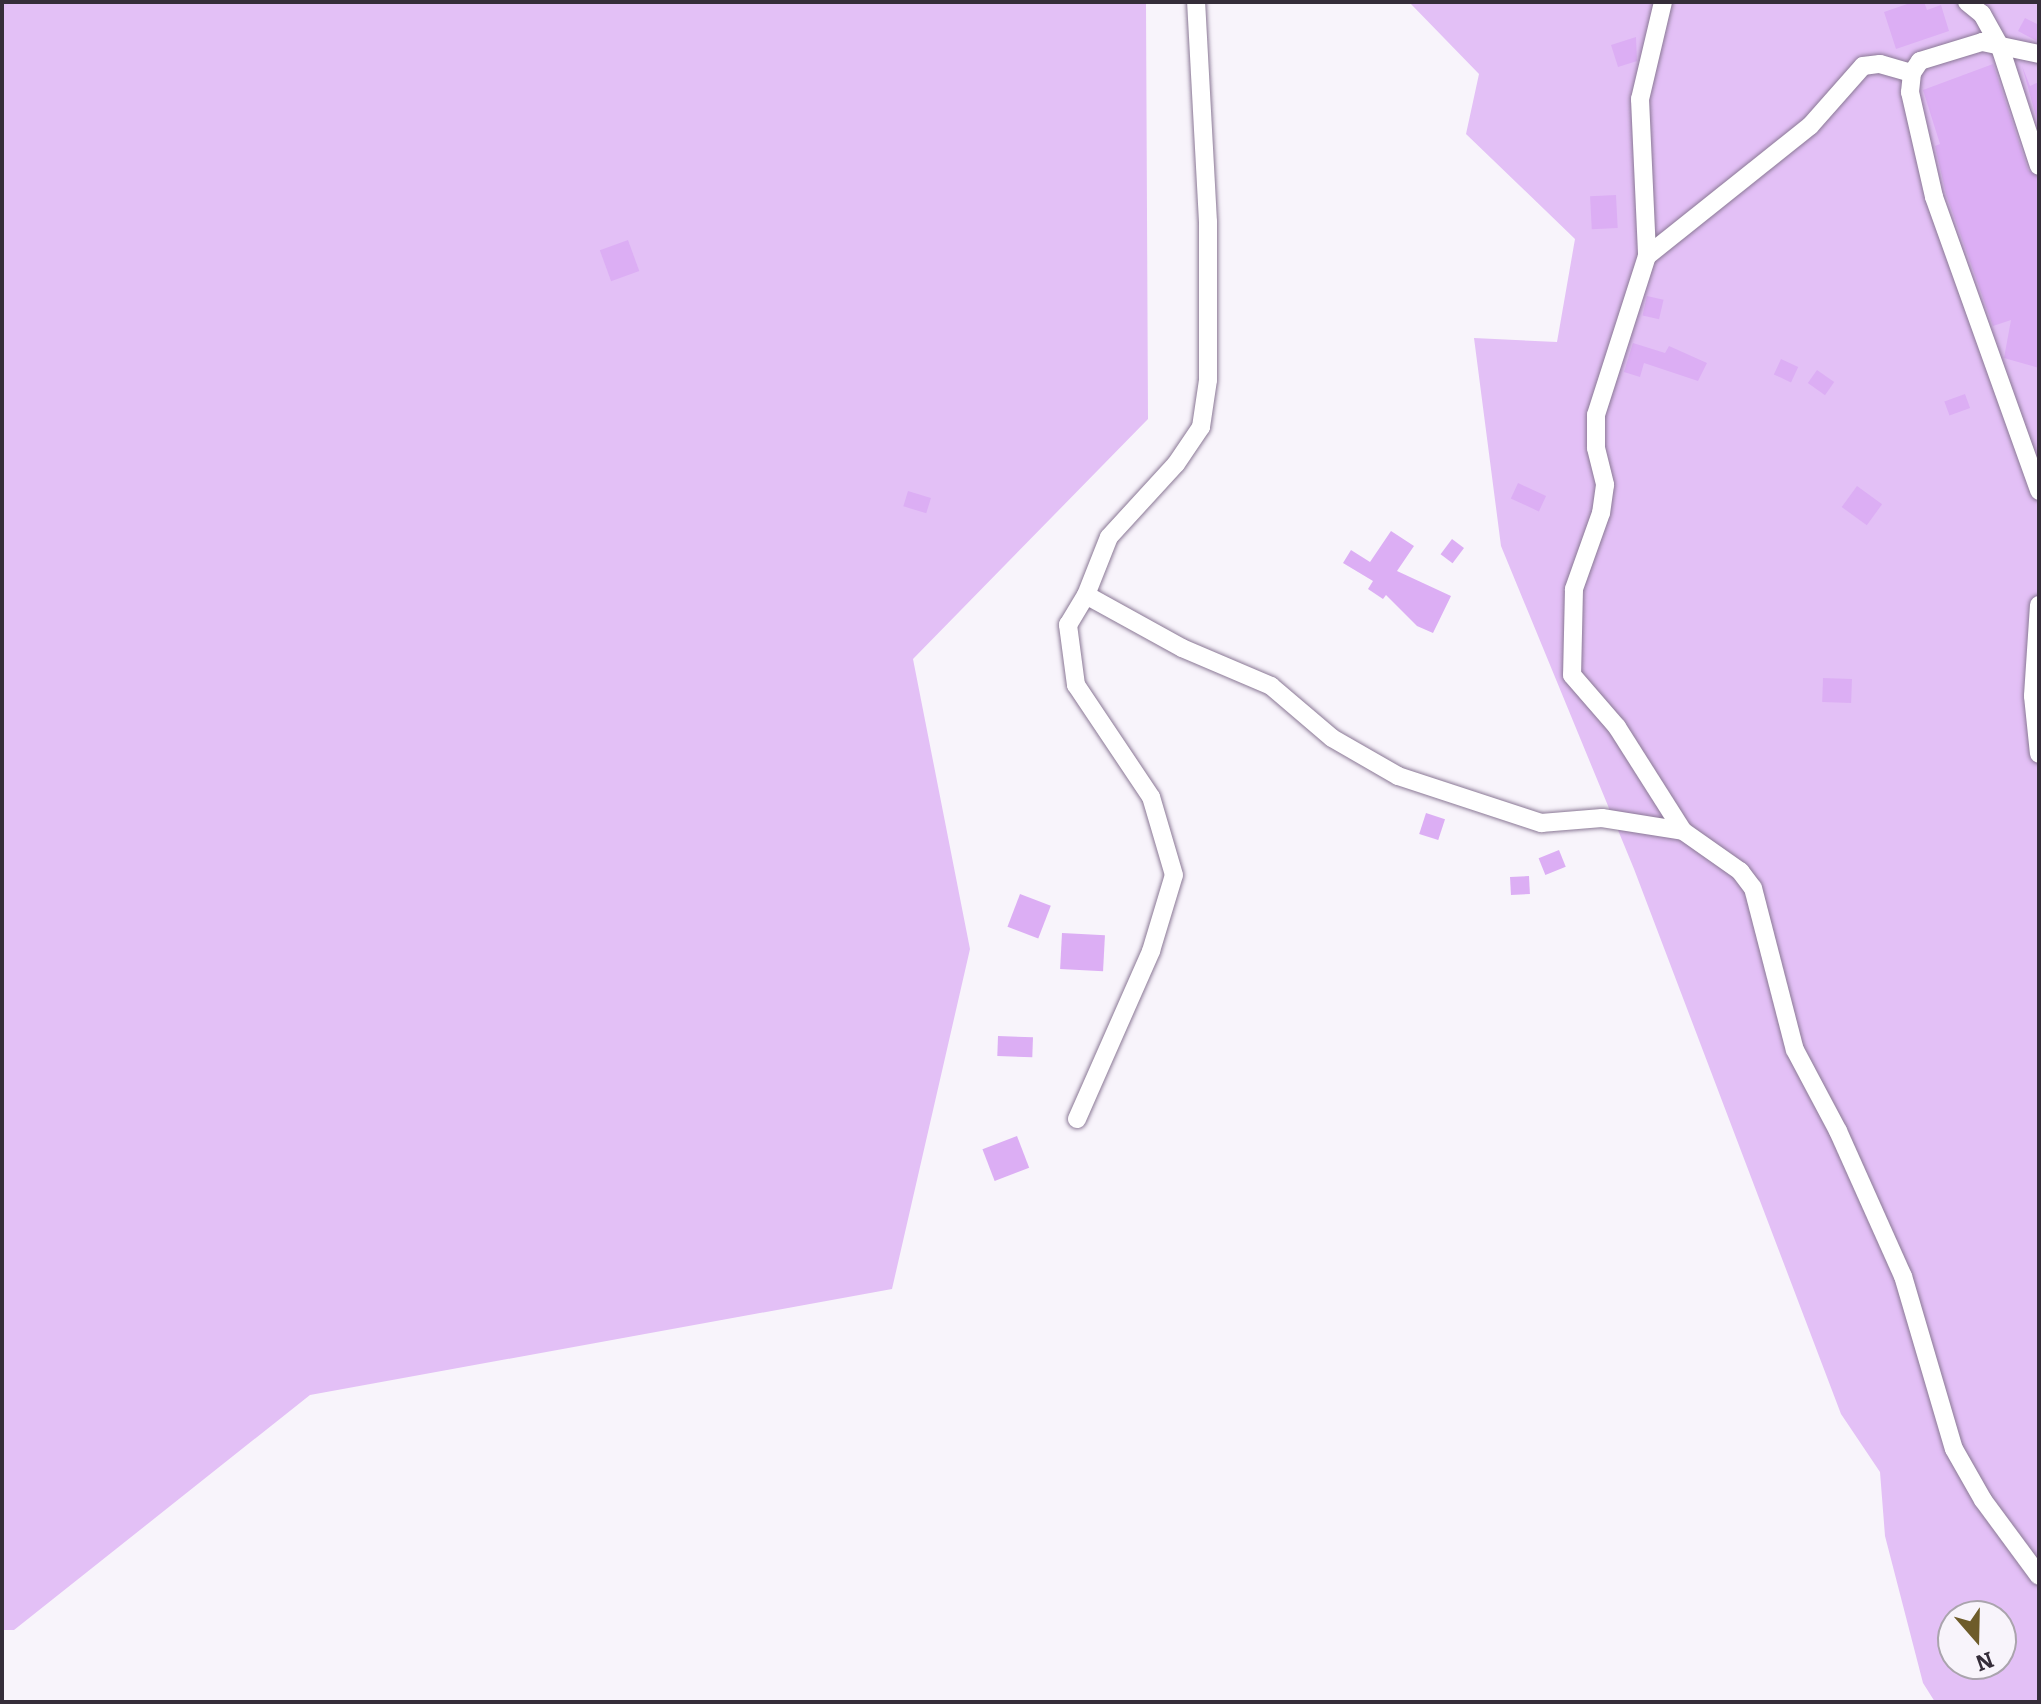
<!DOCTYPE html>
<style>
body{margin:0}
#map{position:relative;width:2041px;height:1704px;overflow:hidden;background:#f8f4fb;font-family:Bitter,serif}
div>[style]{position:absolute}
[style*='--x']{left:calc(var(--x)*1px);top:calc(var(--y)*1px);width:calc(var(--w)*1px);rotate:calc(var(--a)*1deg)}
.green>*{inset:0;background:#e3c0f6}
.building>*{inset:0;background:#dcaef4;transform-origin:0 0}
.roads{filter:drop-shadow(0 0 2px #8a7895) drop-shadow(0 0 2px #8a7895)}
.minor>*{height:18px;margin:-9px;padding:0 9px;transform-origin:9px;border-radius:9px;background:#fff}
span{translate:-50% -50%;white-space:nowrap;text-align:center;line-height:1.15;-webkit-text-stroke:6px #f8f4fb;paint-order:stroke}
.frame{position:absolute;inset:0;border:4px solid #352d39;pointer-events:none}
.north{position:absolute;left:1937px;top:1600px;width:80px;height:80px;box-sizing:border-box;background:#f8f4fb;border:2px solid #aaa4ad;border-radius:50%;rotate:160deg;font-size:22px;font-weight:700;line-height:32px;text-align:center;color:#352d39}
.north::after{content:'';display:block;margin:auto;width:28px;height:36px;background:#6e5c2a;clip-path:polygon(50% 0,100% 100%,50% 72%,0 100%)}
</style>
<div id="map">
<div class="green">
<div style="clip-path:polygon(2px 2px,1146px 2px,1148px 419px,913px 659px,970px 949px,892px 1289px,310px 1395px,14px 1630px,2px 1630px)"></div>
<div style="clip-path:polygon(evenodd,1409px 2px,2039px 2px,2039px 1702px,1935px 1702px,1923px 1683px,1885px 1536px,1880px 1472px,1841px 1414px,1634px 869px,1501px 546px,1474px 338px,1557px 342px,1575px 239px,1466px 134px,1479px 74px,1409px 2px,1953px 1616px,2001px 1616px,2001px 1664px,1953px 1664px,1953px 1616px)"></div>
</div>
<div class="building">
<div style="clip-path:polygon(1913px 2px,1924px 2px,1927px 10px,1941px 5px,1949px 31px,1896px 49px,1884px 12px)"></div>
<div style="clip-path:polygon(2025px 18px,2039px 25px,2039px 42px,2018px 31px)"></div>
<div style="clip-path:polygon(1636px 37px,1637px 61px,1618px 67px,1611px 45px)"></div>
<div style="clip-path:polygon(1993px 64px,2028px 170px,2039px 178px,2039px 368px,2004px 358px,2011px 320px,1993px 326px,1946px 194px,1935px 146px,1940px 144px,1923px 90px)"></div>
<div style="clip-path:polygon(2022px 66px,2030px 86px,2039px 82px,2039px 127px)"></div>
<div style="left:1616px;top:195px;width:33px;height:26px;rotate:87deg"></div>
<div style="left:628px;top:240px;width:33px;height:30px;rotate:70deg"></div>
<div style="left:1647px;top:296px;width:17px;height:20px;rotate:13deg"></div>
<div style="clip-path:polygon(1633px 343px,1665px 353px,1669px 346px,1707px 363px,1698px 381px,1644px 363px,1640px 377px,1624px 372px)"></div>
<div style="left:1781px;top:359px;width:19px;height:17px;rotate:25deg"></div>
<div style="left:1817px;top:370px;width:21px;height:16px;rotate:35deg"></div>
<div style="left:1965px;top:394px;width:15px;height:22px;rotate:70deg"></div>
<div style="left:1518px;top:483px;width:31px;height:17px;rotate:25deg"></div>
<div style="left:1857px;top:486px;width:31px;height:26px;rotate:36deg"></div>
<div style="left:908px;top:491px;width:24px;height:16px;rotate:17deg"></div>
<div style="clip-path:polygon(1391px 531px,1414px 546px,1397px 571px,1451px 596px,1433px 633px,1417px 626px,1386px 595px,1383px 599px,1368px 589px,1373px 581px,1343px 563px,1351px 550px,1370px 562px)"></div>
<div style="left:1452px;top:539px;width:15px;height:19px;rotate:37deg"></div>
<div style="left:1823px;top:678px;width:29px;height:24px;rotate:2deg"></div>
<div style="left:1426px;top:813px;width:20px;height:22px;rotate:18deg"></div>
<div style="left:1559px;top:850px;width:18px;height:22px;rotate:68deg"></div>
<div style="left:1529px;top:876px;width:18px;height:19px;rotate:87deg"></div>
<div style="left:1020px;top:894px;width:33px;height:35px;rotate:21deg"></div>
<div style="left:1062px;top:933px;width:43px;height:36px;rotate:3deg"></div>
<div style="left:998px;top:1036px;width:35px;height:20px;rotate:2deg"></div>
<div style="left:1017px;top:1136px;width:34px;height:37px;rotate:69deg"></div>
</div>
<div class="roads">
<div class="minor">
<div style="--x:1663;--y:2;--w:100;--a:103.3"></div>
<div style="--x:1640;--y:99;--w:157;--a:87.4"></div>
<div style="--x:1647;--y:256;--w:167;--a:107.8"></div>
<div style="--x:1596;--y:415;--w:33;--a:90"></div>
<div style="--x:1596;--y:448;--w:38;--a:76"></div>
<div style="--x:1605;--y:485;--w:28;--a:98"></div>
<div style="--x:1601;--y:513;--w:81;--a:109.6"></div>
<div style="--x:1574;--y:589;--w:86;--a:91.3"></div>
<div style="--x:1572;--y:675;--w:69;--a:49.1"></div>
<div style="--x:1617;--y:727;--w:123;--a:57.6"></div>
<div style="--x:1967;--y:2;--w:19;--a:39"></div>
<div style="--x:1982;--y:14;--w:38;--a:61"></div>
<div style="--x:2000;--y:47;--w:125;--a:71.9"></div>
<div style="--x:2039;--y:54;--w:58;--a:-168.1"></div>
<div style="--x:1982;--y:42;--w:65;--a:163"></div>
<div style="--x:1920;--y:61;--w:14;--a:124"></div>
<div style="--x:1912;--y:73;--w:19;--a:96"></div>
<div style="--x:1910;--y:92;--w:108;--a:77.1"></div>
<div style="--x:1934;--y:197;--w:312;--a:70.3"></div>
<div style="--x:1647;--y:256;--w:208;--a:-38.6"></div>
<div style="--x:1810;--y:126;--w:80;--a:-48.5"></div>
<div style="--x:1863;--y:66;--w:17;--a:-7"></div>
<div style="--x:1880;--y:64;--w:33;--a:16"></div>
<div style="--x:1086;--y:595;--w:62;--a:-68.4"></div>
<div style="--x:1109;--y:537;--w:99;--a:-47.5"></div>
<div style="--x:1176;--y:464;--w:45;--a:-56"></div>
<div style="--x:1201;--y:427;--w:48;--a:-81.5"></div>
<div style="--x:1208;--y:380;--w:158;--a:-90"></div>
<div style="--x:1208;--y:222;--w:220;--a:-93.1"></div>
<div style="--x:2039;--y:605;--w:91;--a:93.8"></div>
<div style="--x:2033;--y:696;--w:58;--a:84.1"></div>
<div style="--x:1077;--y:1119;--w:184;--a:-66.2"></div>
<div style="--x:1151;--y:951;--w:79;--a:-73.2"></div>
<div style="--x:1174;--y:875;--w:81;--a:-106.4"></div>
<div style="--x:1151;--y:797;--w:135;--a:-123.8"></div>
<div style="--x:1076;--y:685;--w:61;--a:-97.6"></div>
<div style="--x:1068;--y:625;--w:35;--a:-59"></div>
<div style="--x:1086;--y:595;--w:110;--a:28.9"></div>
<div style="--x:1182;--y:648;--w:97;--a:23.1"></div>
<div style="--x:1271;--y:686;--w:80;--a:40.4"></div>
<div style="--x:1332;--y:738;--w:76;--a:29.9"></div>
<div style="--x:1398;--y:776;--w:151;--a:18.2"></div>
<div style="--x:1541;--y:823;--w:61;--a:-4.7"></div>
<div style="--x:1602;--y:818;--w:82;--a:9.1"></div>
<div style="--x:1683;--y:831;--w:70;--a:35.1"></div>
<div style="--x:1740;--y:871;--w:21;--a:53"></div>
<div style="--x:1753;--y:888;--w:167;--a:75.5"></div>
<div style="--x:1795;--y:1050;--w:92;--a:62"></div>
<div style="--x:1838;--y:1131;--w:159;--a:65.9"></div>
<div style="--x:1903;--y:1276;--w:180;--a:73.6"></div>
<div style="--x:1954;--y:1449;--w:59;--a:60.4"></div>
<div style="--x:1983;--y:1500;--w:94;--a:53.6"></div>
</div>
</div>
<div class="frame"></div>
<div class="north">N</div>
</div>
